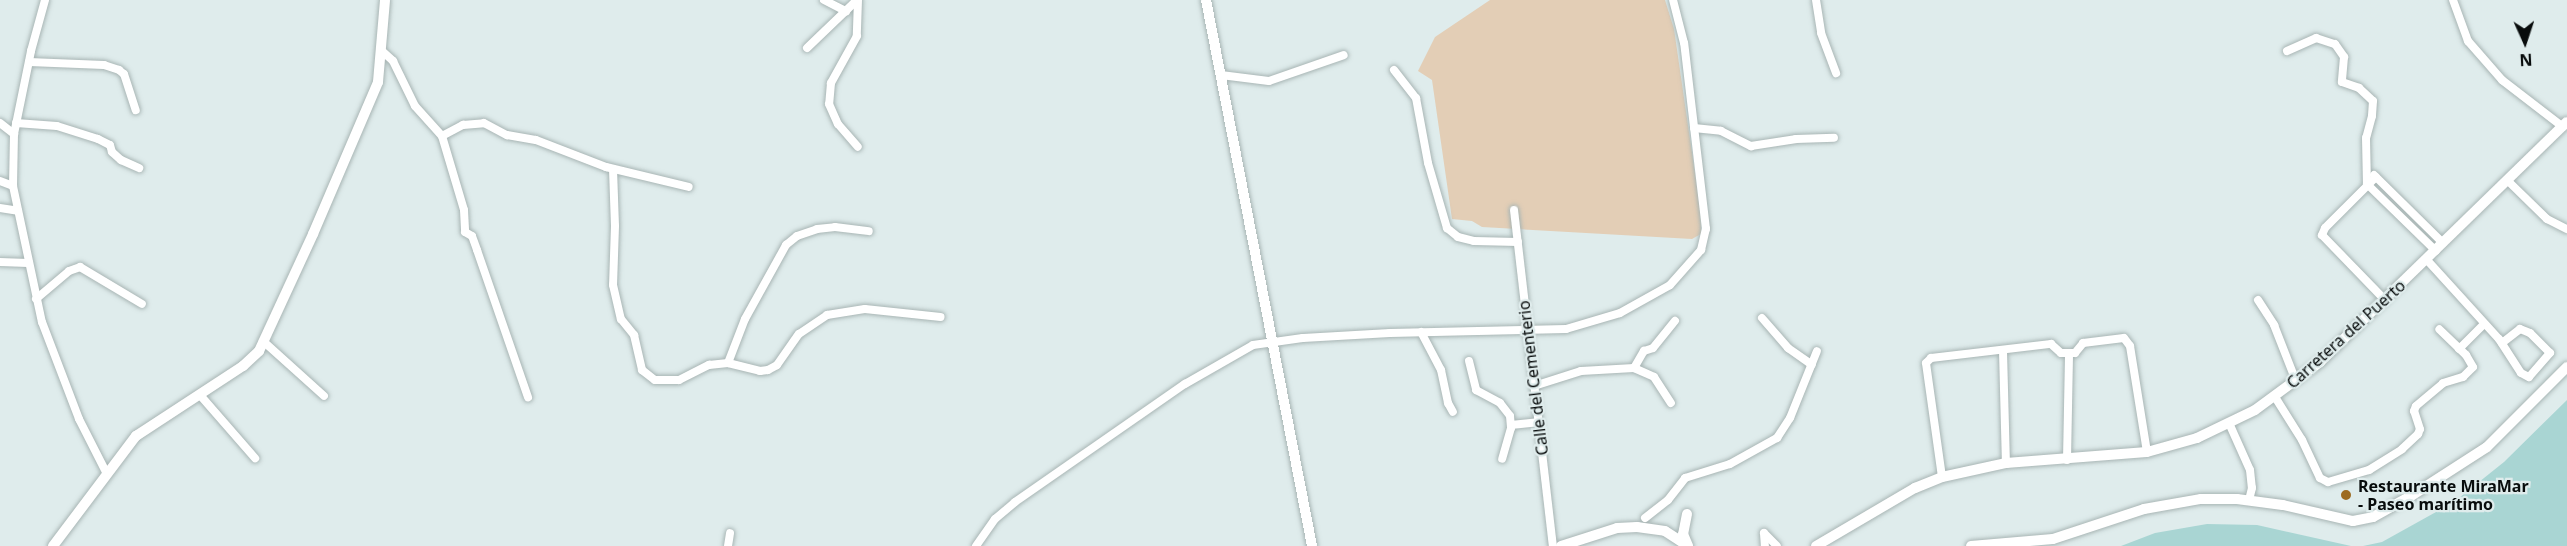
<!DOCTYPE html>
<meta charset="utf-8">
<style>
body{margin:0}
#map{position:relative;width:2567px;height:546px;overflow:hidden;background:#dfecec;font-family:"Noto Sans",sans-serif}
div>[style]{position:absolute}
[style*='--x']{left:calc(var(--x)*1px);top:calc(var(--y)*1px);width:calc(var(--w)*1px);rotate:calc(var(--a)*1deg)}
.green>*{inset:0;background:#e3ceb6}
.water>*{inset:0;background:#a9d5d3}
.roads{filter:drop-shadow(0 0 2px #a8b5b4) drop-shadow(0 0 2px #a8b5b4)}
.street>*{height:8px;margin:-4px;padding:0 4px;transform-origin:4px;border-radius:4px;background:#fff}
.secondary>*{height:10px;margin:-5px;padding:0 5px;transform-origin:5px;border-radius:5px;background:#fff}
.dots>*{width:16px;height:16px;translate:-50% -50%;box-sizing:border-box;border:3px solid #dfecec;border-radius:50%}
span{translate:-50% -50%;white-space:nowrap;text-align:center;line-height:1.15;-webkit-text-stroke:4.5px #dfecec;paint-order:stroke}
.street-label{font-size:16px;color:#080c0c}
.poi-label{font-size:16px;color:#080c0c;font-weight:700}
.left{translate:0 -50%;text-align:left}
.north{position:absolute;left:2495px;top:12px;width:60px;height:60px;-webkit-text-stroke:4px #dfecec;paint-order:stroke;rotate:177deg;font-size:16px;font-weight:700;line-height:24px;text-align:center;color:#080c0c}
.north::after{content:'';display:block;margin:auto;width:21px;height:27px;background:#080c0c;clip-path:polygon(50% 0,100% 100%,50% 72%,0 100%)}
</style>
<div id="map">
<div class="green">
<div style="clip-path:polygon(1490px 0,1665px 0,1674px 29px,1700px 208px,1701px 234px,1692px 239px,1482px 227px,1472px 221px,1452px 219px,1432px 80px,1418px 71px,1435px 37px)"></div>
</div>
<div class="water">
<div style="clip-path:polygon(2567px 400px,2567px 546px,2363px 546px,2382px 542px,2454px 502px,2504px 462px)"></div>
<div style="clip-path:polygon(2207px 524px,2257px 525px,2351px 546px,2121px 546px,2155px 533px)"></div>
</div>
<div class="roads">
<div class="street">
<div style="--x:824;--y:0;--w:25;--a:27"></div>
<div style="--x:858;--y:0;--w:36;--a:92"></div>
<div style="--x:857;--y:36;--w:54;--a:119"></div>
<div style="--x:831;--y:83;--w:21;--a:95"></div>
<div style="--x:829;--y:104;--w:22;--a:66"></div>
<div style="--x:838;--y:124;--w:30;--a:49"></div>
<div style="--x:1816;--y:0;--w:33;--a:81"></div>
<div style="--x:1821;--y:33;--w:43;--a:69.4"></div>
<div style="--x:2453;--y:0;--w:44;--a:69.9"></div>
<div style="--x:2468;--y:41;--w:52;--a:48.9"></div>
<div style="--x:2502;--y:80;--w:77;--a:37.6"></div>
<div style="--x:807;--y:48;--w:69;--a:-43.8"></div>
<div style="--x:382;--y:51;--w:15;--a:42"></div>
<div style="--x:393;--y:61;--w:50;--a:63.9"></div>
<div style="--x:415;--y:106;--w:40;--a:48"></div>
<div style="--x:442;--y:136;--w:77;--a:73.4"></div>
<div style="--x:464;--y:210;--w:22;--a:87"></div>
<div style="--x:465;--y:232;--w:8;--a:30"></div>
<div style="--x:472;--y:236;--w:15;--a:70"></div>
<div style="--x:477;--y:250;--w:156;--a:70.9"></div>
<div style="--x:2287;--y:51;--w:32;--a:-24"></div>
<div style="--x:2316;--y:38;--w:20;--a:18"></div>
<div style="--x:2335;--y:44;--w:16;--a:55"></div>
<div style="--x:2344;--y:57;--w:25;--a:95"></div>
<div style="--x:2342;--y:82;--w:18;--a:19"></div>
<div style="--x:2359;--y:88;--w:19;--a:43"></div>
<div style="--x:2373;--y:101;--w:15;--a:94"></div>
<div style="--x:2372;--y:116;--w:23;--a:105"></div>
<div style="--x:2366;--y:138;--w:46;--a:88.8"></div>
<div style="--x:29;--y:62;--w:75;--a:2.3"></div>
<div style="--x:104;--y:65;--w:16;--a:18"></div>
<div style="--x:119;--y:70;--w:6;--a:39"></div>
<div style="--x:124;--y:74;--w:38;--a:72"></div>
<div style="--x:1394;--y:70;--w:36;--a:52"></div>
<div style="--x:1416;--y:98;--w:66;--a:79.5"></div>
<div style="--x:1428;--y:163;--w:68;--a:73.7"></div>
<div style="--x:1447;--y:228;--w:14;--a:39"></div>
<div style="--x:1458;--y:237;--w:16;--a:14"></div>
<div style="--x:1474;--y:241;--w:44;--a:1.3"></div>
<div style="--x:1221;--y:75;--w:48;--a:7.1"></div>
<div style="--x:1269;--y:81;--w:79;--a:-19.1"></div>
<div style="--x:0;--y:123;--w:18;--a:38"></div>
<div style="--x:14;--y:134;--w:52;--a:91.1"></div>
<div style="--x:13;--y:186;--w:139;--a:78"></div>
<div style="--x:42;--y:322;--w:104;--a:69.1"></div>
<div style="--x:79;--y:419;--w:59;--a:63"></div>
<div style="--x:16;--y:123;--w:41;--a:4.2"></div>
<div style="--x:57;--y:126;--w:43;--a:17.6"></div>
<div style="--x:98;--y:139;--w:13;--a:27"></div>
<div style="--x:110;--y:145;--w:7;--a:74"></div>
<div style="--x:112;--y:152;--w:12;--a:42"></div>
<div style="--x:121;--y:160;--w:20;--a:24"></div>
<div style="--x:1694;--y:128;--w:27;--a:6"></div>
<div style="--x:1721;--y:131;--w:34;--a:27"></div>
<div style="--x:1751;--y:146;--w:46;--a:-8.8"></div>
<div style="--x:1796;--y:139;--w:38;--a:-2"></div>
<div style="--x:14;--y:134;--w:85;--a:-78.4"></div>
<div style="--x:31;--y:51;--w:53;--a:-74.6"></div>
<div style="--x:442;--y:136;--w:24;--a:-28"></div>
<div style="--x:463;--y:125;--w:21;--a:-5"></div>
<div style="--x:484;--y:123;--w:26;--a:28"></div>
<div style="--x:507;--y:135;--w:29;--a:10"></div>
<div style="--x:536;--y:140;--w:75;--a:21.1"></div>
<div style="--x:606;--y:167;--w:85;--a:13.5"></div>
<div style="--x:613;--y:169;--w:57;--a:88"></div>
<div style="--x:615;--y:226;--w:59;--a:91.9"></div>
<div style="--x:613;--y:285;--w:35;--a:77"></div>
<div style="--x:621;--y:319;--w:21;--a:51"></div>
<div style="--x:634;--y:335;--w:36;--a:77"></div>
<div style="--x:642;--y:370;--w:16;--a:38"></div>
<div style="--x:655;--y:380;--w:24;--a:0"></div>
<div style="--x:679;--y:380;--w:34;--a:-27"></div>
<div style="--x:709;--y:365;--w:19;--a:-6"></div>
<div style="--x:728;--y:363;--w:33;--a:14"></div>
<div style="--x:760;--y:371;--w:8;--a:-7"></div>
<div style="--x:768;--y:370;--w:10;--a:-29"></div>
<div style="--x:777;--y:365;--w:38;--a:-55"></div>
<div style="--x:799;--y:334;--w:34;--a:-34"></div>
<div style="--x:827;--y:315;--w:38;--a:-9"></div>
<div style="--x:865;--y:309;--w:76;--a:6"></div>
<div style="--x:2374;--y:175;--w:97;--a:44.6"></div>
<div style="--x:2376;--y:177;--w:72;--a:135"></div>
<div style="--x:2325;--y:228;--w:8;--a:113"></div>
<div style="--x:2322;--y:235;--w:91;--a:45.9"></div>
<div style="--x:2507;--y:180;--w:56;--a:44.3"></div>
<div style="--x:2547;--y:219;--w:22;--a:27"></div>
<div style="--x:0;--y:181;--w:14;--a:21"></div>
<div style="--x:2367;--y:184;--w:96;--a:44.2"></div>
<div style="--x:0;--y:208;--w:18;--a:9"></div>
<div style="--x:1514;--y:210;--w:338;--a:83.4"></div>
<div style="--x:2427;--y:260;--w:107;--a:47.7"></div>
<div style="--x:2499;--y:339;--w:40;--a:57.1"></div>
<div style="--x:2521;--y:373;--w:9;--a:27"></div>
<div style="--x:2529;--y:377;--w:32;--a:-49"></div>
<div style="--x:2550;--y:353;--w:28;--a:-135"></div>
<div style="--x:2530;--y:333;--w:11;--a:-158"></div>
<div style="--x:2520;--y:329;--w:23;--a:142"></div>
<div style="--x:0;--y:262;--w:28;--a:2"></div>
<div style="--x:36;--y:299;--w:43;--a:-40.3"></div>
<div style="--x:69;--y:271;--w:12;--a:-20"></div>
<div style="--x:80;--y:267;--w:72;--a:30.8"></div>
<div style="--x:2258;--y:300;--w:30;--a:57"></div>
<div style="--x:2274;--y:325;--w:60;--a:68.6"></div>
<div style="--x:1762;--y:318;--w:40;--a:49"></div>
<div style="--x:1788;--y:348;--w:29;--a:35"></div>
<div style="--x:1421;--y:332;--w:43;--a:62.2"></div>
<div style="--x:1441;--y:370;--w:34;--a:78"></div>
<div style="--x:1448;--y:403;--w:10;--a:61"></div>
<div style="--x:263;--y:341;--w:82;--a:42"></div>
<div style="--x:2459;--y:349;--w:35;--a:-45"></div>
<div style="--x:2003;--y:351;--w:112;--a:88.5"></div>
<div style="--x:1469;--y:361;--w:30;--a:76"></div>
<div style="--x:1476;--y:390;--w:27;--a:28"></div>
<div style="--x:1500;--y:403;--w:16;--a:52"></div>
<div style="--x:1510;--y:416;--w:12;--a:85"></div>
<div style="--x:1511;--y:428;--w:32;--a:106"></div>
<div style="--x:728;--y:363;--w:47;--a:-68.9"></div>
<div style="--x:745;--y:319;--w:85;--a:-61"></div>
<div style="--x:786;--y:245;--w:14;--a:-39"></div>
<div style="--x:797;--y:236;--w:21;--a:-19"></div>
<div style="--x:817;--y:229;--w:18;--a:-6"></div>
<div style="--x:835;--y:227;--w:34;--a:7"></div>
<div style="--x:1634;--y:368;--w:20;--a:-60"></div>
<div style="--x:1644;--y:351;--w:9;--a:-18"></div>
<div style="--x:1653;--y:348;--w:35;--a:-51"></div>
<div style="--x:1534;--y:386;--w:49;--a:-17.7"></div>
<div style="--x:1581;--y:371;--w:53;--a:-3.2"></div>
<div style="--x:1634;--y:368;--w:22;--a:24"></div>
<div style="--x:1654;--y:377;--w:31;--a:57"></div>
<div style="--x:200;--y:395;--w:84;--a:48.9"></div>
<div style="--x:2275;--y:397;--w:51;--a:57.9"></div>
<div style="--x:2302;--y:440;--w:42;--a:64.7"></div>
<div style="--x:2320;--y:478;--w:9;--a:27"></div>
<div style="--x:2328;--y:482;--w:43;--a:-16.3"></div>
<div style="--x:2369;--y:470;--w:39;--a:-32"></div>
<div style="--x:2402;--y:449;--w:22;--a:-43"></div>
<div style="--x:2418;--y:434;--w:5;--a:-68"></div>
<div style="--x:2420;--y:429;--w:19;--a:-108"></div>
<div style="--x:2414;--y:411;--w:5;--a:-68"></div>
<div style="--x:2416;--y:406;--w:35;--a:-40"></div>
<div style="--x:2443;--y:383;--w:21;--a:-17"></div>
<div style="--x:2463;--y:377;--w:14;--a:-45"></div>
<div style="--x:2473;--y:367;--w:14;--a:-120"></div>
<div style="--x:2466;--y:355;--w:37;--a:-136"></div>
<div style="--x:2229;--y:423;--w:51;--a:65.9"></div>
<div style="--x:2250;--y:470;--w:18;--a:84"></div>
<div style="--x:2252;--y:488;--w:12;--a:104"></div>
<div style="--x:1511;--y:425;--w:27;--a:-6"></div>
<div style="--x:2067;--y:460;--w:107;--a:-88.9"></div>
<div style="--x:1942;--y:477;--w:115;--a:-98"></div>
<div style="--x:1926;--y:363;--w:7;--a:-45"></div>
<div style="--x:1931;--y:358;--w:121;--a:-6.7"></div>
<div style="--x:2051;--y:344;--w:13;--a:42"></div>
<div style="--x:2061;--y:353;--w:14;--a:0"></div>
<div style="--x:2075;--y:353;--w:13;--a:-51"></div>
<div style="--x:2083;--y:343;--w:41;--a:-7"></div>
<div style="--x:2124;--y:338;--w:10;--a:53"></div>
<div style="--x:2130;--y:346;--w:107;--a:80.9"></div>
<div style="--x:1645;--y:518;--w:29;--a:-38"></div>
<div style="--x:1668;--y:500;--w:28;--a:-52"></div>
<div style="--x:1685;--y:478;--w:47;--a:-17.3"></div>
<div style="--x:1730;--y:464;--w:54;--a:-29"></div>
<div style="--x:1777;--y:438;--w:24;--a:-57"></div>
<div style="--x:1790;--y:418;--w:72;--a:-68.1"></div>
<div style="--x:1764;--y:533;--w:18;--a:45"></div>
<div style="--x:1764;--y:533;--w:13;--a:86"></div>
<div style="--x:728;--y:546;--w:13;--a:-81"></div>
<div style="--x:976;--y:546;--w:33;--a:-55"></div>
<div style="--x:995;--y:519;--w:26;--a:-40"></div>
<div style="--x:1015;--y:502;--w:207;--a:-34.8"></div>
<div style="--x:1185;--y:384;--w:78;--a:-29.8"></div>
<div style="--x:1253;--y:345;--w:50;--a:-8"></div>
<div style="--x:1303;--y:338;--w:87;--a:-3.3"></div>
<div style="--x:1390;--y:333;--w:176;--a:-1.3"></div>
<div style="--x:1566;--y:329;--w:56;--a:-16.5"></div>
<div style="--x:1620;--y:313;--w:57;--a:-29.2"></div>
<div style="--x:1670;--y:285;--w:47;--a:-48.5"></div>
<div style="--x:1701;--y:250;--w:22;--a:-77"></div>
<div style="--x:1706;--y:229;--w:187;--a:-96.7"></div>
<div style="--x:1684;--y:43;--w:44;--a:-104.3"></div>
</div>
<div class="secondary">
<div style="--x:1206;--y:0;--w:556;--a:79.01"></div>
<div style="--x:1687;--y:514;--w:20;--a:101"></div>
<div style="--x:1683;--y:534;--w:13;--a:67"></div>
<div style="--x:53;--y:546;--w:138;--a:-53"></div>
<div style="--x:136;--y:436;--w:128;--a:-33.2"></div>
<div style="--x:243;--y:366;--w:22;--a:-43"></div>
<div style="--x:259;--y:351;--w:129;--a:-65.2"></div>
<div style="--x:313;--y:234;--w:165;--a:-66.8"></div>
<div style="--x:378;--y:82;--w:82;--a:-85.1"></div>
<div style="--x:1561;--y:546;--w:59;--a:-17.8"></div>
<div style="--x:1617;--y:528;--w:20;--a:-3"></div>
<div style="--x:1637;--y:527;--w:28;--a:8"></div>
<div style="--x:1665;--y:531;--w:27;--a:33"></div>
<div style="--x:1816;--y:546;--w:115;--a:-30.4"></div>
<div style="--x:1915;--y:488;--w:29;--a:-22"></div>
<div style="--x:1942;--y:477;--w:66;--a:-12.3"></div>
<div style="--x:2006;--y:463;--w:141;--a:-4.5"></div>
<div style="--x:2147;--y:452;--w:52;--a:-15.6"></div>
<div style="--x:2197;--y:438;--w:64;--a:-25.8"></div>
<div style="--x:2255;--y:410;--w:81;--a:-36.4"></div>
<div style="--x:2320;--y:362;--w:344;--a:-44.2"></div>
<div style="--x:1971;--y:546;--w:82;--a:-4.9"></div>
<div style="--x:2053;--y:539;--w:96;--a:-18.2"></div>
<div style="--x:2144;--y:509;--w:58;--a:-10"></div>
<div style="--x:2201;--y:499;--w:36;--a:0"></div>
<div style="--x:2237;--y:499;--w:46;--a:7.4"></div>
<div style="--x:2283;--y:505;--w:72;--a:12.9"></div>
<div style="--x:2353;--y:521;--w:20;--a:-11"></div>
<div style="--x:2373;--y:517;--w:43;--a:-28.9"></div>
<div style="--x:2411;--y:496;--w:90;--a:-32.8"></div>
<div style="--x:2487;--y:447;--w:113;--a:-45"></div>
</div>
</div>
<div class="dots">
<div style="left:2346px;top:495px;background:#9d6b20"></div>
</div>
<div class="street-label">
<span style="left:2346px;top:334px;rotate:-42deg">Carretera del Puerto</span>
<span style="left:1533px;top:378px;rotate:-97deg">Calle del Cementerio</span>
</div>
<div class="poi-label">
<span class="left" style="left:2358px;top:495px">Restaurante MiraMar<br>- Paseo marítimo</span>
</div>
<div class="north">N</div>
</div>
